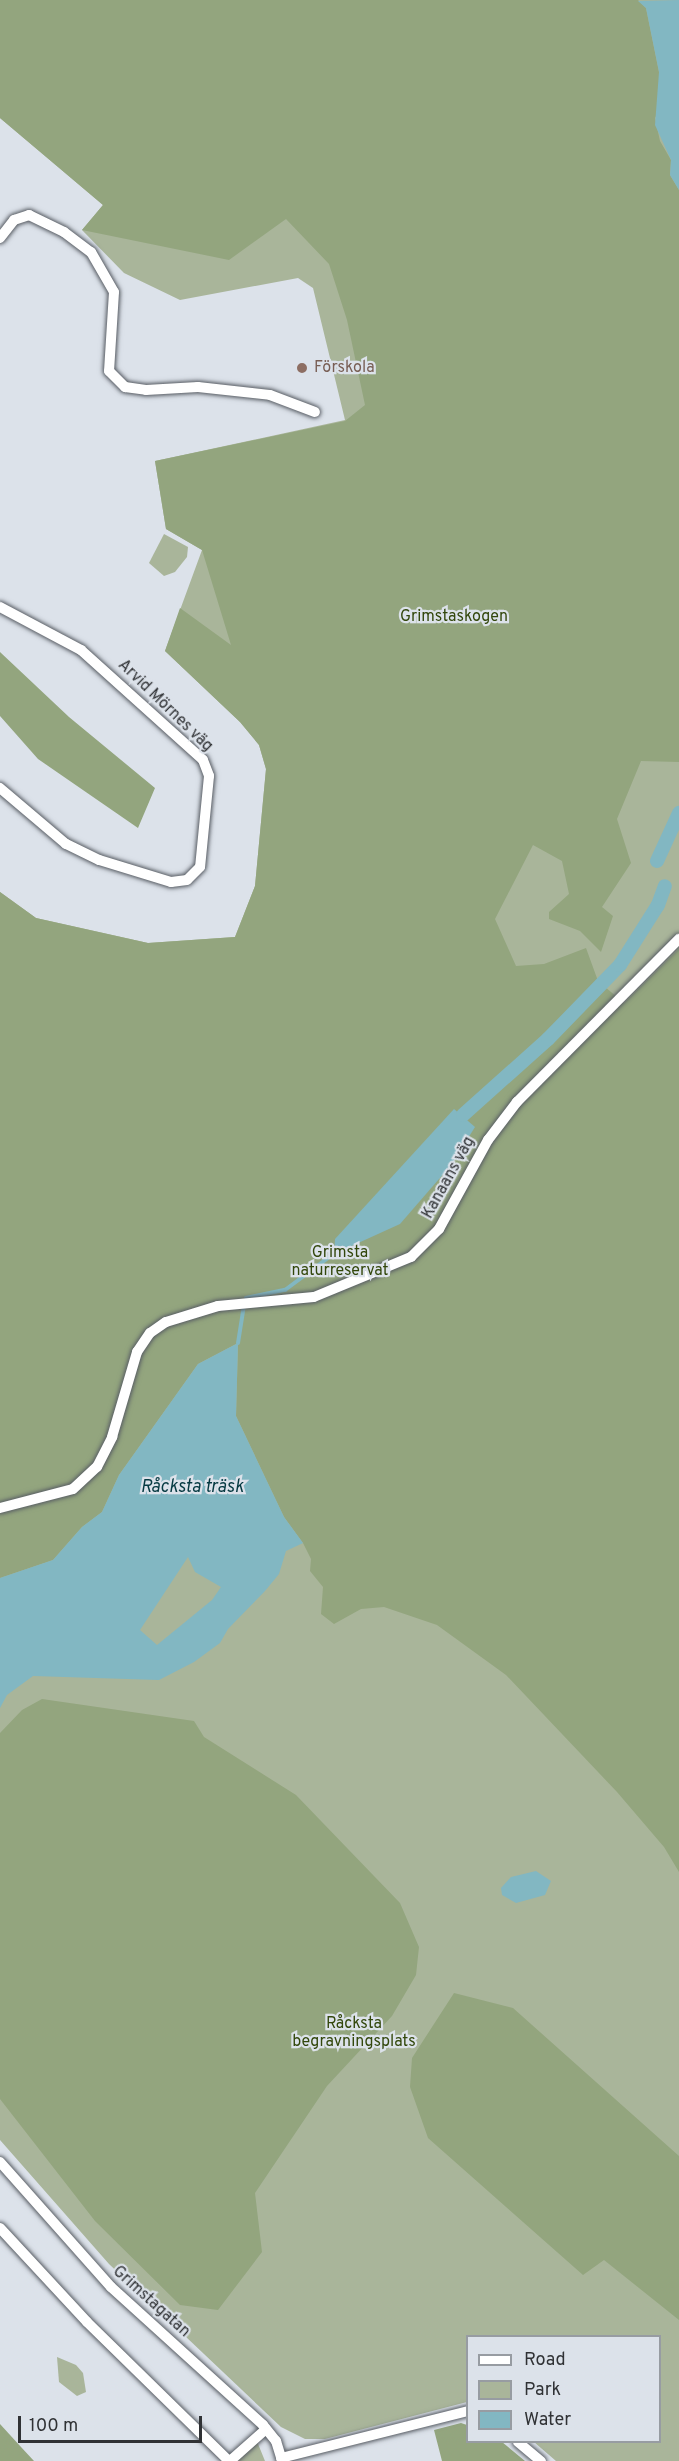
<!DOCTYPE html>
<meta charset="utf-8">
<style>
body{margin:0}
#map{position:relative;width:679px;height:2461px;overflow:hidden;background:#dce2ea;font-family:Overpass,sans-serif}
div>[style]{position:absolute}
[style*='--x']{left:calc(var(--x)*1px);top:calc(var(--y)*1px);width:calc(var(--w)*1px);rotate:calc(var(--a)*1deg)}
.green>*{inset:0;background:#a9b59a}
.forest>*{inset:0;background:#93a57e}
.water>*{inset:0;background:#82b7c2}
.stream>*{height:4px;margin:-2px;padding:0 2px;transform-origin:2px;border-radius:2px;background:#82b7c2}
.canal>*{height:14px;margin:-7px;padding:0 7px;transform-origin:7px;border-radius:7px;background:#82b7c2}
.roads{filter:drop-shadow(0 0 2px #585d64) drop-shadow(0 0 2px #585d64)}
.minor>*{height:10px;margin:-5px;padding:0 5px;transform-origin:5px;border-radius:5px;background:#fff}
.dots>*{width:16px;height:16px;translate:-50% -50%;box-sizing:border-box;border:3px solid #dce2ea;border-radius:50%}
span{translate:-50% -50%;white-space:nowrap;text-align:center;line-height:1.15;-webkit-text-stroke:4.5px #dce2ea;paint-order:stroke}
.education-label{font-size:16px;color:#785e54}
.left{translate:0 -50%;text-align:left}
.park-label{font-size:16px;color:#32470b}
.street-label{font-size:16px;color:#303235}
.water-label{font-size:18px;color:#063a42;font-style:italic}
.legend{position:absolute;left:466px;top:2335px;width:195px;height:108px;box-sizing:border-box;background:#dce2ea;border:2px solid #979ca2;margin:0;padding:8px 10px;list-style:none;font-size:18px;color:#303235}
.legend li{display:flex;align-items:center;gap:12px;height:30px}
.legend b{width:30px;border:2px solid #979ca2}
.scale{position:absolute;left:18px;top:2416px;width:184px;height:27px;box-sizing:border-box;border:3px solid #303235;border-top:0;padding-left:8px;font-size:18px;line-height:21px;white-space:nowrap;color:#303235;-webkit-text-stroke:4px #dce2ea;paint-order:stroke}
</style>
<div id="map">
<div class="green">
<div style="clip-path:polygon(0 0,679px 0,679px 2461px,556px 2461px,534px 2442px,660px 2442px,660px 2336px,468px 2336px,467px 2402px,325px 2439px,305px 2439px,281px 2427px,109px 2264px,0 2140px,0 892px,36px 918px,148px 943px,235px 937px,255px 886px,266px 769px,259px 745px,240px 722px,165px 651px,202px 550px,166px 529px,155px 461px,345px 420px,313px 288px,298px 278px,180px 300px,124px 273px,82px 230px,103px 205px,0 118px)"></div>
<div style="clip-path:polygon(164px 534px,188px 547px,187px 557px,175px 572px,164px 576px,149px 563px)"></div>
<div style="clip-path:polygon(57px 2357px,76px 2365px,83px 2373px,86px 2392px,77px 2396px,59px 2382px)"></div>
<div style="clip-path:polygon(256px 2439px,265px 2461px,238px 2461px)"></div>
</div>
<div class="forest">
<div style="clip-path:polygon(0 0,638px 0,646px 8px,659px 72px,660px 109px,655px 118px,660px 141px,671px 160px,670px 175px,679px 190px,679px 762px,641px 761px,617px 819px,631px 863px,602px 907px,613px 916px,601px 952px,580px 931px,549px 919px,549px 912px,569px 894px,562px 861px,533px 845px,495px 919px,516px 966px,544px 964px,586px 948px,598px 981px,624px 1003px,679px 949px,679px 1872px,664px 1847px,617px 1792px,506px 1675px,437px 1625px,384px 1607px,361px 1609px,334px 1624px,321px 1614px,323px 1587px,310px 1571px,311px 1559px,303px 1543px,284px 1517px,236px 1416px,238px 1343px,198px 1364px,119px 1475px,102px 1512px,82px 1527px,53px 1560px,0 1578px,0 892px,36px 918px,148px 943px,235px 937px,255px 886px,266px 769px,259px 745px,240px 722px,165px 651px,180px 608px,231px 645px,202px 550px,166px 529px,155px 461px,345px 421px,365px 405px,347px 320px,329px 264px,286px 219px,229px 260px,82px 230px,103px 205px,0 118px)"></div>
<div style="clip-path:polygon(0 652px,69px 717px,155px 788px,138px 828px,38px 759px,0 716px)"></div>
<div style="clip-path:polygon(42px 1699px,194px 1721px,204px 1737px,296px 1795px,400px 1903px,419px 1947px,416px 1975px,392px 2016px,327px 2086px,255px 2193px,262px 2252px,218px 2310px,180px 2305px,95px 2221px,0 2099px,0 1733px,22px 1710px)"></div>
<div style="clip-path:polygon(454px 1993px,513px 2008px,679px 2156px,679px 2320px,604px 2260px,583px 2275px,428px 2138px,410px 2087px,412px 2058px)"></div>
<div style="clip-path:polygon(461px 2423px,467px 2425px,468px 2442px,502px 2442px,525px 2461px,442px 2461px,434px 2430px)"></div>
<div style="clip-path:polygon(0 2424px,21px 2447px,34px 2461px,0 2461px)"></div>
</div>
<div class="water">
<div style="clip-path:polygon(679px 0,679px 190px,670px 175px,671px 160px,655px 125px,659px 72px,646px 8px,638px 1px)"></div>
<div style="clip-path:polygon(454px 1109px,475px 1127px,452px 1164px,400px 1224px,334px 1254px,335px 1239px)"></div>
<div style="clip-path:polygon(evenodd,238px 1343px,236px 1416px,284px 1517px,303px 1543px,286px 1551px,279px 1574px,265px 1591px,228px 1629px,220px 1643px,194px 1662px,159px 1680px,33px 1676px,7px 1695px,0 1708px,0 1578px,53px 1560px,82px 1527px,102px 1512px,119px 1475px,198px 1364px,238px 1343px,188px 1557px,195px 1572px,221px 1587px,212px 1600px,157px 1645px,140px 1630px,188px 1557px)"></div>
<div style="clip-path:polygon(536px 1871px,551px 1881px,545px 1895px,516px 1903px,502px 1895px,501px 1888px,511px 1877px)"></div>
</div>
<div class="stream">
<div style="--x:246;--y:1298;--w:40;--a:-12"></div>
<div style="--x:285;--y:1290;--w:64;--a:-36.7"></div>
<div style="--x:238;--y:1343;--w:38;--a:-81"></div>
</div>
<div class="canal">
<div style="--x:657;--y:861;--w:53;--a:-65.4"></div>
<div style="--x:463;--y:1115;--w:114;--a:-41.8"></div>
<div style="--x:548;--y:1039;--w:103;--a:-45.8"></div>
<div style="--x:620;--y:965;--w:71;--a:-57.7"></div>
<div style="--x:658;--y:905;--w:20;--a:-70"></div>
</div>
<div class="roads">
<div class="minor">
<div style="--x:0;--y:238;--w:23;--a:-52"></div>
<div style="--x:14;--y:220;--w:16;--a:-18"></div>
<div style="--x:29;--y:215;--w:39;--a:26"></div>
<div style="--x:64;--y:232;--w:34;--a:37"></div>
<div style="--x:91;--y:252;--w:46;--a:60.1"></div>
<div style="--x:114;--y:292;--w:79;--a:93.6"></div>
<div style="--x:109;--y:371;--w:23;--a:45"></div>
<div style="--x:125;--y:387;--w:21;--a:8"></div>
<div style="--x:146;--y:390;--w:52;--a:-3.3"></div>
<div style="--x:198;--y:387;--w:72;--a:6.3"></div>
<div style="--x:270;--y:395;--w:48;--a:20.7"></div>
<div style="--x:0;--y:607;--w:92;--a:28"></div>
<div style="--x:81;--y:650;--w:164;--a:42"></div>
<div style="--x:203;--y:760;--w:17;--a:69"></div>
<div style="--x:209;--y:776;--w:91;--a:95.6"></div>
<div style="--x:200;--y:867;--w:18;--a:135"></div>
<div style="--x:187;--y:880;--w:16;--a:173"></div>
<div style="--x:171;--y:882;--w:75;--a:-163"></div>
<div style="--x:99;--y:860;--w:37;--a:-154"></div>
<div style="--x:66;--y:844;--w:87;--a:-139.7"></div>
<div style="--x:0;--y:1508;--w:75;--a:-14.6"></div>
<div style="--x:73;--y:1489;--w:33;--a:-43"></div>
<div style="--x:97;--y:1467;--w:34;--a:-63"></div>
<div style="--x:112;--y:1437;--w:89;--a:-73.6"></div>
<div style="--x:137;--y:1352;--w:23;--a:-56"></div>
<div style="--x:150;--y:1333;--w:19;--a:-35"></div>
<div style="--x:166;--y:1322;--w:54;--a:-17.1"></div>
<div style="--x:218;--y:1306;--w:96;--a:-5.4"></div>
<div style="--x:314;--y:1297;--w:105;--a:-22.4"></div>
<div style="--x:411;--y:1257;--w:40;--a:-45"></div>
<div style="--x:439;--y:1229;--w:102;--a:-61.2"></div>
<div style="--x:488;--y:1140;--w:48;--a:-52.7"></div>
<div style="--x:517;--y:1102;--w:230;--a:-45.2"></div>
<div style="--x:0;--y:2162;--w:167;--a:48.4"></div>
<div style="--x:111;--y:2287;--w:205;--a:42.2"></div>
<div style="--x:263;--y:2425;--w:21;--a:51"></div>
<div style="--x:276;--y:2441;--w:21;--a:73"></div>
<div style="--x:0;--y:2228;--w:128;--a:47.2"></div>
<div style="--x:87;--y:2322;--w:199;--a:44.4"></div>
<div style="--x:518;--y:2442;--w:30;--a:40"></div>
<div style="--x:281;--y:2458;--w:193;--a:-14.1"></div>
<div style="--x:230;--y:2461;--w:48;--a:-41.6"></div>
</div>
</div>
<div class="dots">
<div style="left:302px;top:368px;background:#8d6e63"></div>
</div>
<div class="education-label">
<span class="left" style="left:314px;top:368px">Förskola</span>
</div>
<div class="park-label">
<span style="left:454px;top:617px">Grimstaskogen</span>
<span style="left:340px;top:1262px">Grimsta<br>naturreservat</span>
<span style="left:354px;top:2033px">Råcksta<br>begravningsplats</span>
</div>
<div class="street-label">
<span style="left:165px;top:706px;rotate:44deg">Arvid Mörnes väg</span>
<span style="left:449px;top:1178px;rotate:-61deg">Kanaans väg</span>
<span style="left:151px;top:2302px;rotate:42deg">Grimstagatan</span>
</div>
<div class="water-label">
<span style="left:192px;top:1488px">Råcksta träsk</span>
</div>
<ul class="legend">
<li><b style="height:8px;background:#fff"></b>Road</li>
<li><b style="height:16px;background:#a9b59a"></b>Park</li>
<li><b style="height:16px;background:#82b7c2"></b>Water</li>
</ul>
<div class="scale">100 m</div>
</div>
